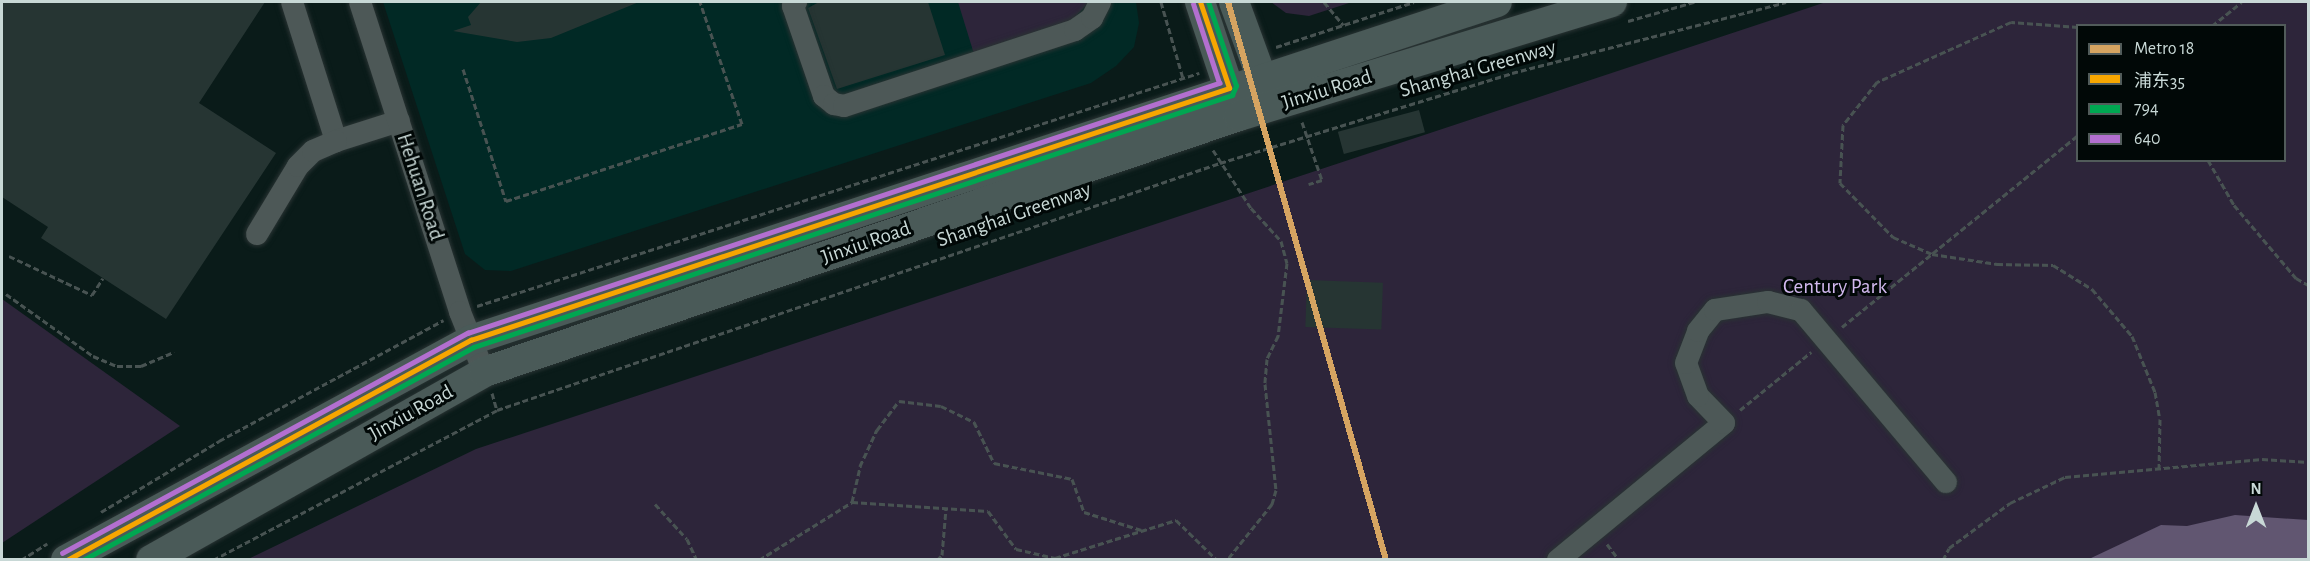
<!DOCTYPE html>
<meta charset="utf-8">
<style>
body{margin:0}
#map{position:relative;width:2310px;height:561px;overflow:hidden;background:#0a1b19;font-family:"Alegreya Sans","Noto Sans SC",sans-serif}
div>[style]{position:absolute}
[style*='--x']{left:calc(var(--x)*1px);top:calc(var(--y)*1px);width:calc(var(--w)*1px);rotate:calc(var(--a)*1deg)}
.built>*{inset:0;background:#012925}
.green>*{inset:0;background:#2d253a}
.water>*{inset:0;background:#615671}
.building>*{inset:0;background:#263533;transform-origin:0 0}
.path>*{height:3px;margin-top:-1.5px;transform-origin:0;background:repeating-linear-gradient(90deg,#485352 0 6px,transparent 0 9px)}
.roads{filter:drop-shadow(0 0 2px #293333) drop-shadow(0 0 2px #293333)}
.minor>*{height:22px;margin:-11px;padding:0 11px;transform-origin:11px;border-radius:11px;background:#4d5857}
.major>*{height:30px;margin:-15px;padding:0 15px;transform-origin:15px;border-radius:15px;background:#4a5a58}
.bus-1>*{height:4.5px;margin:-2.25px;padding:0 2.25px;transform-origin:2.25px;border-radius:2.25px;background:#f7a600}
.bus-2>*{height:4.5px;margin:-2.25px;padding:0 2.25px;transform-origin:2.25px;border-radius:2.25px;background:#00a651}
.bus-3>*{height:4.5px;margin:-2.25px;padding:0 2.25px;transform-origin:2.25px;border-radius:2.25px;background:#b36fd0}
.metro-1>*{height:6px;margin:-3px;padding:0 3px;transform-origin:3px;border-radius:3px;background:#d6a461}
span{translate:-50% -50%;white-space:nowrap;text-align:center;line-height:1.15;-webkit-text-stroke:6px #010807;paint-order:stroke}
.street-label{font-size:21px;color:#c8d8d6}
.park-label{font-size:21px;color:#d1b8ee}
.frame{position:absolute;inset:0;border:3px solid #c8d8d6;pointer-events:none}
.legend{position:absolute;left:2076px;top:24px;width:210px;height:138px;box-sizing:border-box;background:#010807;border:2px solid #515b5a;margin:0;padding:8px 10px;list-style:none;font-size:18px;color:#c8d8d6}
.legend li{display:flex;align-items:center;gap:12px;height:30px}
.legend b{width:30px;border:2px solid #515b5a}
.north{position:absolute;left:2226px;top:477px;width:60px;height:60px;-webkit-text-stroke:4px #010807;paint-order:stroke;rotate:0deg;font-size:16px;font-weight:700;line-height:24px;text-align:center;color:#c8d8d6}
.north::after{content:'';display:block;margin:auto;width:21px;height:27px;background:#c8d8d6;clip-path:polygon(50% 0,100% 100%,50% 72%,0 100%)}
</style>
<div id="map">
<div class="built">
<div style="clip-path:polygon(383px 2px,1136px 2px,1139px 23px,1134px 47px,1116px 66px,1091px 83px,511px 271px,485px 270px,465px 254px)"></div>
</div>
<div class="green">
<div style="clip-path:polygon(958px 2px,1089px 2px,1071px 21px,974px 54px)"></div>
<div style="clip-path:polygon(1271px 2px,1349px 2px,1349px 3px,1309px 16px,1286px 13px)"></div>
<div style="clip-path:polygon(evenodd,1826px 2px,2308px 2px,2308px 559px,246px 560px,476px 449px,1826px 2px,2078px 26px,2284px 26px,2284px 160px,2078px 160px,2078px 26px)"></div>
<div style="clip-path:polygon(2px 299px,180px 426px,2px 543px)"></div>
</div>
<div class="water">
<div style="clip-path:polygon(2235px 515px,2308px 520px,2308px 559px,2089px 559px,2161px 525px,2187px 526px)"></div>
</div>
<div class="building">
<div style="clip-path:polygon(2px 2px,265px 2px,199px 103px,276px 153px,166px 319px,41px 238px,48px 227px,2px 197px)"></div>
<div style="clip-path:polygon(481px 2px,639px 2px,551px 38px,517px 42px,453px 31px,471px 25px,468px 17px)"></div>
<div style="clip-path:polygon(819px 2px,928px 2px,945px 55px,837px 89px,808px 8px)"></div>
<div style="left:1419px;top:110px;width:23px;height:84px;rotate:75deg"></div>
<div style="left:1307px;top:280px;width:76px;height:47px;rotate:2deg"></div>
</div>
<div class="path">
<div style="--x:1161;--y:2;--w:79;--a:73.9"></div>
<div style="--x:1324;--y:2;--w:30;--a:50"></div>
<div style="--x:1628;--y:21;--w:69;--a:-16.1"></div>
<div style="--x:2212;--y:26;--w:38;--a:-39"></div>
<div style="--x:2078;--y:27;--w:67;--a:-175.7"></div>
<div style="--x:2011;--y:22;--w:147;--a:155.9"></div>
<div style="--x:1877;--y:82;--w:55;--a:128.3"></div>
<div style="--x:1843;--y:125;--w:58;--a:93"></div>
<div style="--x:1840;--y:183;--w:76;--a:45.5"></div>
<div style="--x:1893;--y:237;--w:43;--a:23.6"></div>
<div style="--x:1932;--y:254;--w:66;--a:8.7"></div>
<div style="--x:1997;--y:264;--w:56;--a:1"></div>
<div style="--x:2053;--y:265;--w:46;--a:31.6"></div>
<div style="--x:2092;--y:289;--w:62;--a:49.6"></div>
<div style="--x:2132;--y:336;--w:61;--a:67.7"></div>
<div style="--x:2155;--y:392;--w:27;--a:80"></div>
<div style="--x:2160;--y:419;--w:51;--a:91.1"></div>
<div style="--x:1276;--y:47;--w:145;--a:-18.1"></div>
<div style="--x:463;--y:69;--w:139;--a:72"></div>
<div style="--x:506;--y:201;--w:248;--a:-18.1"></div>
<div style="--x:742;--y:124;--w:129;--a:-109"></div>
<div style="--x:1302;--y:122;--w:61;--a:71"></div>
<div style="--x:1322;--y:180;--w:14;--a:163"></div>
<div style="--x:1213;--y:150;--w:69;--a:56.8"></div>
<div style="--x:1251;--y:208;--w:45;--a:47.7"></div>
<div style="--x:1281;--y:241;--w:23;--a:75"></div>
<div style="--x:1287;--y:263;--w:74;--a:97"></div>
<div style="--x:1278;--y:336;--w:25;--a:116"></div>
<div style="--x:1267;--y:359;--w:25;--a:95"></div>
<div style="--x:1265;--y:384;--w:107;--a:84.1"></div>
<div style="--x:1276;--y:490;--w:15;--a:106"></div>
<div style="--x:1272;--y:504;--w:72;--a:128.8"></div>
<div style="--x:2208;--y:160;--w:52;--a:60"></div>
<div style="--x:2234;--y:205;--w:96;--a:49.7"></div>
<div style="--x:2296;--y:278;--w:14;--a:30"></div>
<div style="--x:9;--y:256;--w:92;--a:25.2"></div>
<div style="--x:92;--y:295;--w:20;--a:-57"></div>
<div style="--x:6;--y:294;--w:107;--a:35.5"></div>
<div style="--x:93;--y:356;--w:26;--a:23"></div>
<div style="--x:117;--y:366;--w:24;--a:0"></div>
<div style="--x:141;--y:366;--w:36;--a:-23"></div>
<div style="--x:477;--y:306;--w:759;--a:-17.89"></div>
<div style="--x:1842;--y:327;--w:304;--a:-39.1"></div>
<div style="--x:492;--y:393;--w:18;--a:74"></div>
<div style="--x:1740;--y:410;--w:92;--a:-39.2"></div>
<div style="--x:852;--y:502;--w:37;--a:-77"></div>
<div style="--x:860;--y:466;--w:40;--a:-65"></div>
<div style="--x:877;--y:430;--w:36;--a:-53"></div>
<div style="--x:899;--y:401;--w:42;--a:6.8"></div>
<div style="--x:941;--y:406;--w:37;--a:26"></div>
<div style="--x:974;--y:422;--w:46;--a:64"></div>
<div style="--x:994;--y:463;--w:80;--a:11.6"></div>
<div style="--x:1072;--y:479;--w:35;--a:70"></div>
<div style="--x:1084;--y:512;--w:60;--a:17.5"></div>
<div style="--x:655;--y:504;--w:47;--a:47.6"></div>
<div style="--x:687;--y:539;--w:23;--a:65"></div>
<div style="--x:101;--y:512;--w:138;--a:-31"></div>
<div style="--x:219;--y:441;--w:255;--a:-28.3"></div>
<div style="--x:1607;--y:544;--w:20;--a:53"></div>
<div style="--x:21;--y:560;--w:31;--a:-32"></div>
<div style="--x:213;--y:560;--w:321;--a:-27.8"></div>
<div style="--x:497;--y:410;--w:764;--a:-18.86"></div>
<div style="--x:1220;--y:163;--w:306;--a:-17.1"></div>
<div style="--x:1512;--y:73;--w:283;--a:-14.5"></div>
<div style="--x:759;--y:560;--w:110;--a:-31.9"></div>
<div style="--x:852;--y:502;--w:136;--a:3.8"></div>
<div style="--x:988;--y:511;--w:47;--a:53.6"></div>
<div style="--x:1016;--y:549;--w:40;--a:13"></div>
<div style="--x:1055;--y:558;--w:127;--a:-17.4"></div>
<div style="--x:1176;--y:520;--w:57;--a:44.3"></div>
<div style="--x:937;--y:560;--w:7;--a:-45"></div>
<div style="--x:942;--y:555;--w:47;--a:-85.1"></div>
<div style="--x:1943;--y:560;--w:13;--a:-63"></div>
<div style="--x:1949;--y:548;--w:76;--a:-36.4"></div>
<div style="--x:2010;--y:503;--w:61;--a:-25.3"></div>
<div style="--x:2065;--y:477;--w:198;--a:-5.2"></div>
<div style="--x:2262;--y:459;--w:46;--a:3.7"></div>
</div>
<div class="roads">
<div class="minor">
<div style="--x:292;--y:2;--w:146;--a:72.4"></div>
<div style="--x:336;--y:141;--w:66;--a:-17.6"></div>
<div style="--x:360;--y:2;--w:326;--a:72.1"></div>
<div style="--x:460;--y:312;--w:65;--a:68.2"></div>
<div style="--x:796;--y:2;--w:5;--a:127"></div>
<div style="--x:793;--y:6;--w:95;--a:71"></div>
<div style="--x:824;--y:96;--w:13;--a:39"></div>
<div style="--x:834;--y:104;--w:10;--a:11"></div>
<div style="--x:844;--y:106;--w:243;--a:-18.2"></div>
<div style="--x:1075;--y:30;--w:21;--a:-35"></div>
<div style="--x:1092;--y:18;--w:18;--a:-63"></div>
<div style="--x:257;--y:234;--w:79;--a:-58.9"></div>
<div style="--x:298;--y:166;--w:21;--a:-45"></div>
<div style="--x:313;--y:151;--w:25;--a:-23"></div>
<div style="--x:1558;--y:560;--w:215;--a:-39.5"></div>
<div style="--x:1724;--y:423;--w:37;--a:-134"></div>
<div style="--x:1698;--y:396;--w:35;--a:-110"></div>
<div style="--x:1686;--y:363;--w:34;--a:-69"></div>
<div style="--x:1698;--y:331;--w:27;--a:-51"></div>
<div style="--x:1715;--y:310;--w:54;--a:-8.6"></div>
<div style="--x:1768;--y:302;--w:34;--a:14"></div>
<div style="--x:1801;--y:310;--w:225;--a:49.9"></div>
</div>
<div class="major">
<div style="--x:1200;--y:2;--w:111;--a:71.6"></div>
<div style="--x:1234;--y:2;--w:99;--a:69.9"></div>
<div style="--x:66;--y:560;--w:461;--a:-28.5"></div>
<div style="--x:471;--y:340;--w:1080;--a:-18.23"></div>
<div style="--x:151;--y:560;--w:382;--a:-29.4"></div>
<div style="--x:484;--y:372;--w:797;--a:-18.73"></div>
<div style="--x:1239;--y:116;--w:390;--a:-17"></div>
</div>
</div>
<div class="bus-1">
<div style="--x:67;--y:560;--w:460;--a:-28.6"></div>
<div style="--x:471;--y:340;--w:799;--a:-18.39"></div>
<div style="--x:1229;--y:88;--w:91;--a:-108.6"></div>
</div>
<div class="bus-2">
<div style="--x:83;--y:560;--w:445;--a:-28.6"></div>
<div style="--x:474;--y:347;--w:799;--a:-18.39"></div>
<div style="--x:1232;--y:95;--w:10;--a:-66"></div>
<div style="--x:1236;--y:86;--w:89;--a:-108.4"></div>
</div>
<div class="bus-3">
<div style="--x:62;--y:553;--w:462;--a:-28.5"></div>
<div style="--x:468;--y:333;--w:792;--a:-18.41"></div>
<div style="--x:1219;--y:83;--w:83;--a:-108.2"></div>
</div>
<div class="metro-1">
<div style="--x:1228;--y:2;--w:580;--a:74.19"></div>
</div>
<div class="street-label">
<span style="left:1478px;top:69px;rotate:-16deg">Shanghai Greenway</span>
<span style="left:1327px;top:90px;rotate:-17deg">Jinxiu Road</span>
<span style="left:420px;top:187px;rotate:72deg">Hehuan Road</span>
<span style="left:1014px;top:215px;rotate:-19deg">Shanghai Greenway</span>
<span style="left:866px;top:243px;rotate:-19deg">Jinxiu Road</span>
<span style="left:411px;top:413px;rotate:-29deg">Jinxiu Road</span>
</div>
<div class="park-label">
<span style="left:1835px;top:287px">Century Park</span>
</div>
<div class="frame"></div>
<ul class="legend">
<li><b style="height:8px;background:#d6a461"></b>Metro 18</li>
<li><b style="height:8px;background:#f7a600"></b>浦东35</li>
<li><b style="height:8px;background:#00a651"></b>794</li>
<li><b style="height:8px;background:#b36fd0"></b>640</li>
</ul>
<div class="north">N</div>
</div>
